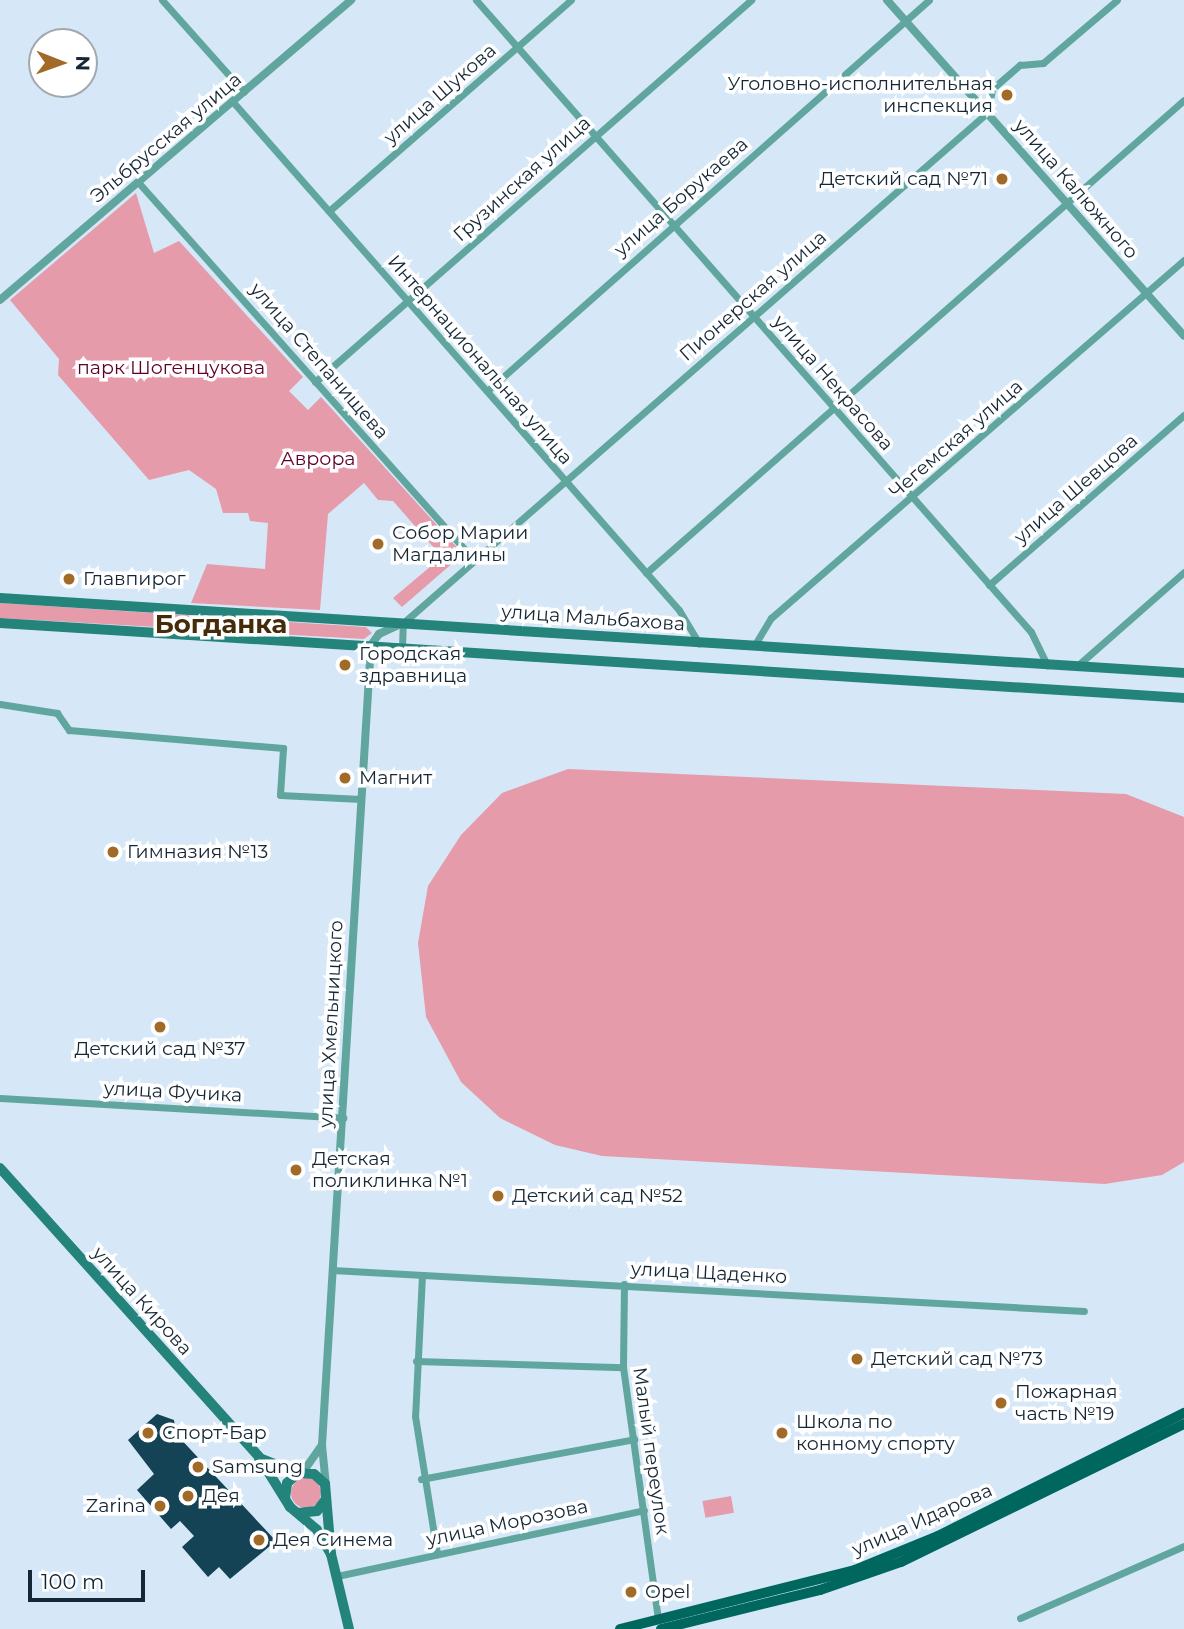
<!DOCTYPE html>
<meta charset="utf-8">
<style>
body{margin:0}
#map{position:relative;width:1184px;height:1629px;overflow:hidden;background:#d6e8f8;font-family:Montserrat,sans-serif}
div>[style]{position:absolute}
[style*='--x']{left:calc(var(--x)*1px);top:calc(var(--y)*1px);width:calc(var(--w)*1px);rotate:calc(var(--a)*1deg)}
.green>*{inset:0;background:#e59baa;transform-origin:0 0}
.round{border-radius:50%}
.building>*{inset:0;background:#144355}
.minor>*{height:7px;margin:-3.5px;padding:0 3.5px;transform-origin:3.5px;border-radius:3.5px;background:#61a69e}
.tertiary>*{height:8px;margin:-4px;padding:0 4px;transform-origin:4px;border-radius:4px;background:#61a69e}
.secondary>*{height:10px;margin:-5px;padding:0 5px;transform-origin:5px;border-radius:5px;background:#24837a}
.primary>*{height:10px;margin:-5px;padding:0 5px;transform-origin:5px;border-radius:5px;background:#00675f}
.dots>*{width:19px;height:19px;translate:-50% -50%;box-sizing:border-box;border:4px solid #fff;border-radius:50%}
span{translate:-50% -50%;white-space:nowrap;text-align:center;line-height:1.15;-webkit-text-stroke:7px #fff;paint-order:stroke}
.poi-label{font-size:19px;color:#152635}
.right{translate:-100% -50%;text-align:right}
.left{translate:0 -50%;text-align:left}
.street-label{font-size:19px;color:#152635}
.park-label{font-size:19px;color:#610027}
.district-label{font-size:26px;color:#462b0b;font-weight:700}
.north{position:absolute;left:28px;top:28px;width:70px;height:70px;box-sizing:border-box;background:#fff;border:2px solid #a1a8ae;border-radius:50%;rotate:91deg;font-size:19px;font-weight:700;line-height:28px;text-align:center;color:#152635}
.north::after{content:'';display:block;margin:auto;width:24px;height:32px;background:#a26a27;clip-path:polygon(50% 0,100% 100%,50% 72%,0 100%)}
.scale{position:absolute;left:28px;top:1570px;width:117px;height:32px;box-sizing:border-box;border:4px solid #152635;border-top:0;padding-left:9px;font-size:21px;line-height:24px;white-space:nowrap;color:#152635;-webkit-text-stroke:5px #fff;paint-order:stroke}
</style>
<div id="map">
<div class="green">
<div style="clip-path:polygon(136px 193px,154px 253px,179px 241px,303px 377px,289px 391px,308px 410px,321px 397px,463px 554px,402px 607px,393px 598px,437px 561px,435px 549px,393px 501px,378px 500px,364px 483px,328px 514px,320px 610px,191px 603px,207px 564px,265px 569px,268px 523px,250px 521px,248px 513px,223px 513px,216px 489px,189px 470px,149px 480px,58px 375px,59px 359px,10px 300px)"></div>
<div style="clip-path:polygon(0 603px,366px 627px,372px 633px,364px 639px,0 618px)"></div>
<div style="clip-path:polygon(568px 769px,1126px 794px,1184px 817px,1184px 1162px,1162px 1175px,1105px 1184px,602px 1156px,555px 1145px,500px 1118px,461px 1082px,426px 1017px,418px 943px,428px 886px,461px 835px,502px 793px)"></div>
<div class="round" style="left:291px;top:1478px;width:30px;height:30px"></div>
<div style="left:731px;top:1496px;width:17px;height:29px;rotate:80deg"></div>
</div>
<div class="building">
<div style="clip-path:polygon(157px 1414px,174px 1420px,176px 1434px,276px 1541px,230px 1579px,219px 1567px,208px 1577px,182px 1547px,194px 1536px,180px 1521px,171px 1529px,137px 1490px,154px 1474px,128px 1440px)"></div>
</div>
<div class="minor">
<div style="--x:162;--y:0;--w:123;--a:48.3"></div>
<div style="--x:476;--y:0;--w:841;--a:48.71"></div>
<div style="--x:1031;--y:632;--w:37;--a:64"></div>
<div style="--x:233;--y:102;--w:676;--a:48.72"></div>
<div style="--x:679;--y:610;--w:39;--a:59"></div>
<div style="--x:138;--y:182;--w:507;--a:48.36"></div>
<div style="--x:329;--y:211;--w:321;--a:-41.1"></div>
<div style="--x:315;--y:382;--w:580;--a:-41.22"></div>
<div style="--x:487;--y:391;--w:590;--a:-41.5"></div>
<div style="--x:646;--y:573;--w:716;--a:-41.32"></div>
<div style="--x:989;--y:585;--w:259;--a:-41.1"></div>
<div style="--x:754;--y:646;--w:33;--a:-59"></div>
<div style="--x:771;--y:618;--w:547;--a:-40.92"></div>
<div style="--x:402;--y:647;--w:24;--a:-88"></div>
<div style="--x:403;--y:623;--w:777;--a:-41.14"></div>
<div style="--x:988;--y:112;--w:23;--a:-80"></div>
<div style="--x:992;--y:89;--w:37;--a:-41"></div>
<div style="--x:1020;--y:65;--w:23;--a:-5"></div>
<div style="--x:1043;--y:63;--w:97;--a:-40.4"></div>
<div style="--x:1077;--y:666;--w:142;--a:-41.3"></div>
<div style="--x:0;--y:704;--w:58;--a:9"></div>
<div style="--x:57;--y:713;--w:21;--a:55"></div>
<div style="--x:69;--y:730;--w:215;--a:4.8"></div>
<div style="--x:283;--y:748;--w:47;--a:93.7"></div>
<div style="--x:280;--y:795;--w:81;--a:2.8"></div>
<div style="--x:0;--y:1098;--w:344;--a:3.3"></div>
<div style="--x:332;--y:1270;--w:753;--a:3.12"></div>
<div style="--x:422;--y:1275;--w:141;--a:92.8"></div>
<div style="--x:415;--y:1416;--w:140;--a:80.9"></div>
<div style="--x:624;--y:1284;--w:83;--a:90.7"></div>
<div style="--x:623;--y:1367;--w:255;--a:82.1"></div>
<div style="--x:416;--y:1361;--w:207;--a:1.7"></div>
<div style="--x:421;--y:1479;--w:217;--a:-10.6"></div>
<div style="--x:337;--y:1576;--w:314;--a:-12.1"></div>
<div style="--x:1020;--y:1618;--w:179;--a:-23.7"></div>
</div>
<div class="tertiary">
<div style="--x:887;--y:0;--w:448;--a:48.5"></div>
<div style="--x:0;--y:300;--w:462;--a:-40.5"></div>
<div style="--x:303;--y:1472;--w:33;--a:-55"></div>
<div style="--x:326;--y:1486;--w:41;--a:-95.6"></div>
<div style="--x:322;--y:1445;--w:801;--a:-86.5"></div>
<div style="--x:371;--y:645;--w:14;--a:-54"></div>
<div style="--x:379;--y:634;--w:23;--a:-25"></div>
</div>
<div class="secondary">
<div style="--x:0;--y:598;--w:1186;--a:3.62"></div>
<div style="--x:0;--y:623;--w:1186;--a:3.62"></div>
<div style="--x:0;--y:1168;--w:388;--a:48.1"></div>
<div style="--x:259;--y:1457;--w:59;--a:58.2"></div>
<div style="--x:290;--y:1507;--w:35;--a:40"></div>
<div style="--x:317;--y:1530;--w:28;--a:60"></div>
<div style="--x:259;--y:1458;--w:42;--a:21"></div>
<div style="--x:285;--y:1498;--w:15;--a:-82"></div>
<div style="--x:287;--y:1483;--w:15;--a:-42"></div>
<div style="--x:298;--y:1473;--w:16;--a:4"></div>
<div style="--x:314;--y:1474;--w:15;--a:42"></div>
<div style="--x:325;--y:1484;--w:70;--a:85.1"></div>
<div style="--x:331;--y:1554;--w:77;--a:76.5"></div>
<div style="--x:298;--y:1513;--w:19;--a:-6"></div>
<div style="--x:317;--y:1511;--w:15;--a:-53"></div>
</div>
<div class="primary">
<div style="--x:620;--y:1629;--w:242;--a:-14.1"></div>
<div style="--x:855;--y:1570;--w:90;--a:-22.3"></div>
<div style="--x:938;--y:1536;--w:275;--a:-26.6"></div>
<div style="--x:661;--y:1629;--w:164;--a:-13.8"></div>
<div style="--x:820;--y:1590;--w:86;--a:-19.1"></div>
<div style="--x:901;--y:1562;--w:315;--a:-26"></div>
</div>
<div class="dots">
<div style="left:1007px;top:95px;background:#a26a27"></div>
<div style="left:1002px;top:179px;background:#a26a27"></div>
<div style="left:378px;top:544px;background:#a26a27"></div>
<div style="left:69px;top:579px;background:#a26a27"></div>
<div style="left:345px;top:665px;background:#a26a27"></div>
<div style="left:345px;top:778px;background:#a26a27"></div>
<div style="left:113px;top:852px;background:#a26a27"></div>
<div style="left:160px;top:1027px;background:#a26a27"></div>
<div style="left:296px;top:1170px;background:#a26a27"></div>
<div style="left:498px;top:1196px;background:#a26a27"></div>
<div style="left:857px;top:1359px;background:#a26a27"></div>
<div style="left:1001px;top:1403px;background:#a26a27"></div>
<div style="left:148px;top:1433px;background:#a26a27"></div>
<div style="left:782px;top:1433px;background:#a26a27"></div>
<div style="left:198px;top:1467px;background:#a26a27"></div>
<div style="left:188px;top:1496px;background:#a26a27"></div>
<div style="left:160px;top:1506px;background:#a26a27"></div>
<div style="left:259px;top:1540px;background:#a26a27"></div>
<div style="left:631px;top:1592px;background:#a26a27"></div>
</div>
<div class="poi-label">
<span class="right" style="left:993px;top:95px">Уголовно-исполнительная<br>инспекция</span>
<span class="right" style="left:988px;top:179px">Детский сад №71</span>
<span class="left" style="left:392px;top:544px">Собор Марии<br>Магдалины</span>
<span class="left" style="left:83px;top:579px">Главпирог</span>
<span class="left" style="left:359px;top:665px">Городская<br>здравница</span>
<span class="left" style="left:359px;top:778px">Магнит</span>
<span class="left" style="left:127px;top:852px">Гимназия №13</span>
<span style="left:160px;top:1049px">Детский сад №37</span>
<span class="left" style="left:312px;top:1170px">Детская<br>поликлинка №1</span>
<span class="left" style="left:512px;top:1196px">Детский сад №52</span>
<span class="left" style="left:871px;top:1359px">Детский сад №73</span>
<span class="left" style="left:1015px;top:1403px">Пожарная<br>часть №19</span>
<span class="left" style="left:796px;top:1433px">Школа по<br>конному спорту</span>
<span class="left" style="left:162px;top:1433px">Спорт-Бар</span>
<span class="left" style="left:212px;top:1467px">Samsung</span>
<span class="left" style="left:202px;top:1496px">Дея</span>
<span class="right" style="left:146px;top:1506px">Zarina</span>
<span class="left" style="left:273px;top:1540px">Дея Синема</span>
<span class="left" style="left:645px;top:1592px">Opel</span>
</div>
<div class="street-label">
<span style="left:440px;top:94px;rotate:-41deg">улица Шукова</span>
<span style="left:166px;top:138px;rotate:-40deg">Эльбрусская улица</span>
<span style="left:522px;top:179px;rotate:-42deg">Грузинская улица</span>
<span style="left:1076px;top:189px;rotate:49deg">улица Калюжного</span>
<span style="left:681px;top:197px;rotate:-41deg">улица Борукаева</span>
<span style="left:753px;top:296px;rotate:-41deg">Пионерская улица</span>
<span style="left:480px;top:360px;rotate:49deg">Интернациональная улица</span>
<span style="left:319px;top:361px;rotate:49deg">улица Степанищева</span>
<span style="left:833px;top:383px;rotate:49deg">улица Некрасова</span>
<span style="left:956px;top:439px;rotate:-41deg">Чегемская улица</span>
<span style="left:1076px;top:489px;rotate:-41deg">улица Шевцова</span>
<span style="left:593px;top:618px;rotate:4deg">улица Мальбахова</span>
<span style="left:331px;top:1024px;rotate:-87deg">улица Хмельницкого</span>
<span style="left:173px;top:1092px;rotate:3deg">улица Фучика</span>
<span style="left:709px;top:1273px;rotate:3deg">улица Щаденко</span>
<span style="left:142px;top:1301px;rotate:48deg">улица Кирова</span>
<span style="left:651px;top:1451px;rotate:82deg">Малый переулок</span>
<span style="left:922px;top:1520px;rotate:-24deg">улица Идарова</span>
<span style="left:507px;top:1523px;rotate:-12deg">улица Морозова</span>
</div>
<div class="park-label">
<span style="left:171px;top:368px">парк Шогенцукова</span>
<span style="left:318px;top:459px">Аврора</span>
</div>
<div class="district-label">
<span style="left:221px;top:625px">Богданка</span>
</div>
<div class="north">N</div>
<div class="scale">100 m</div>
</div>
